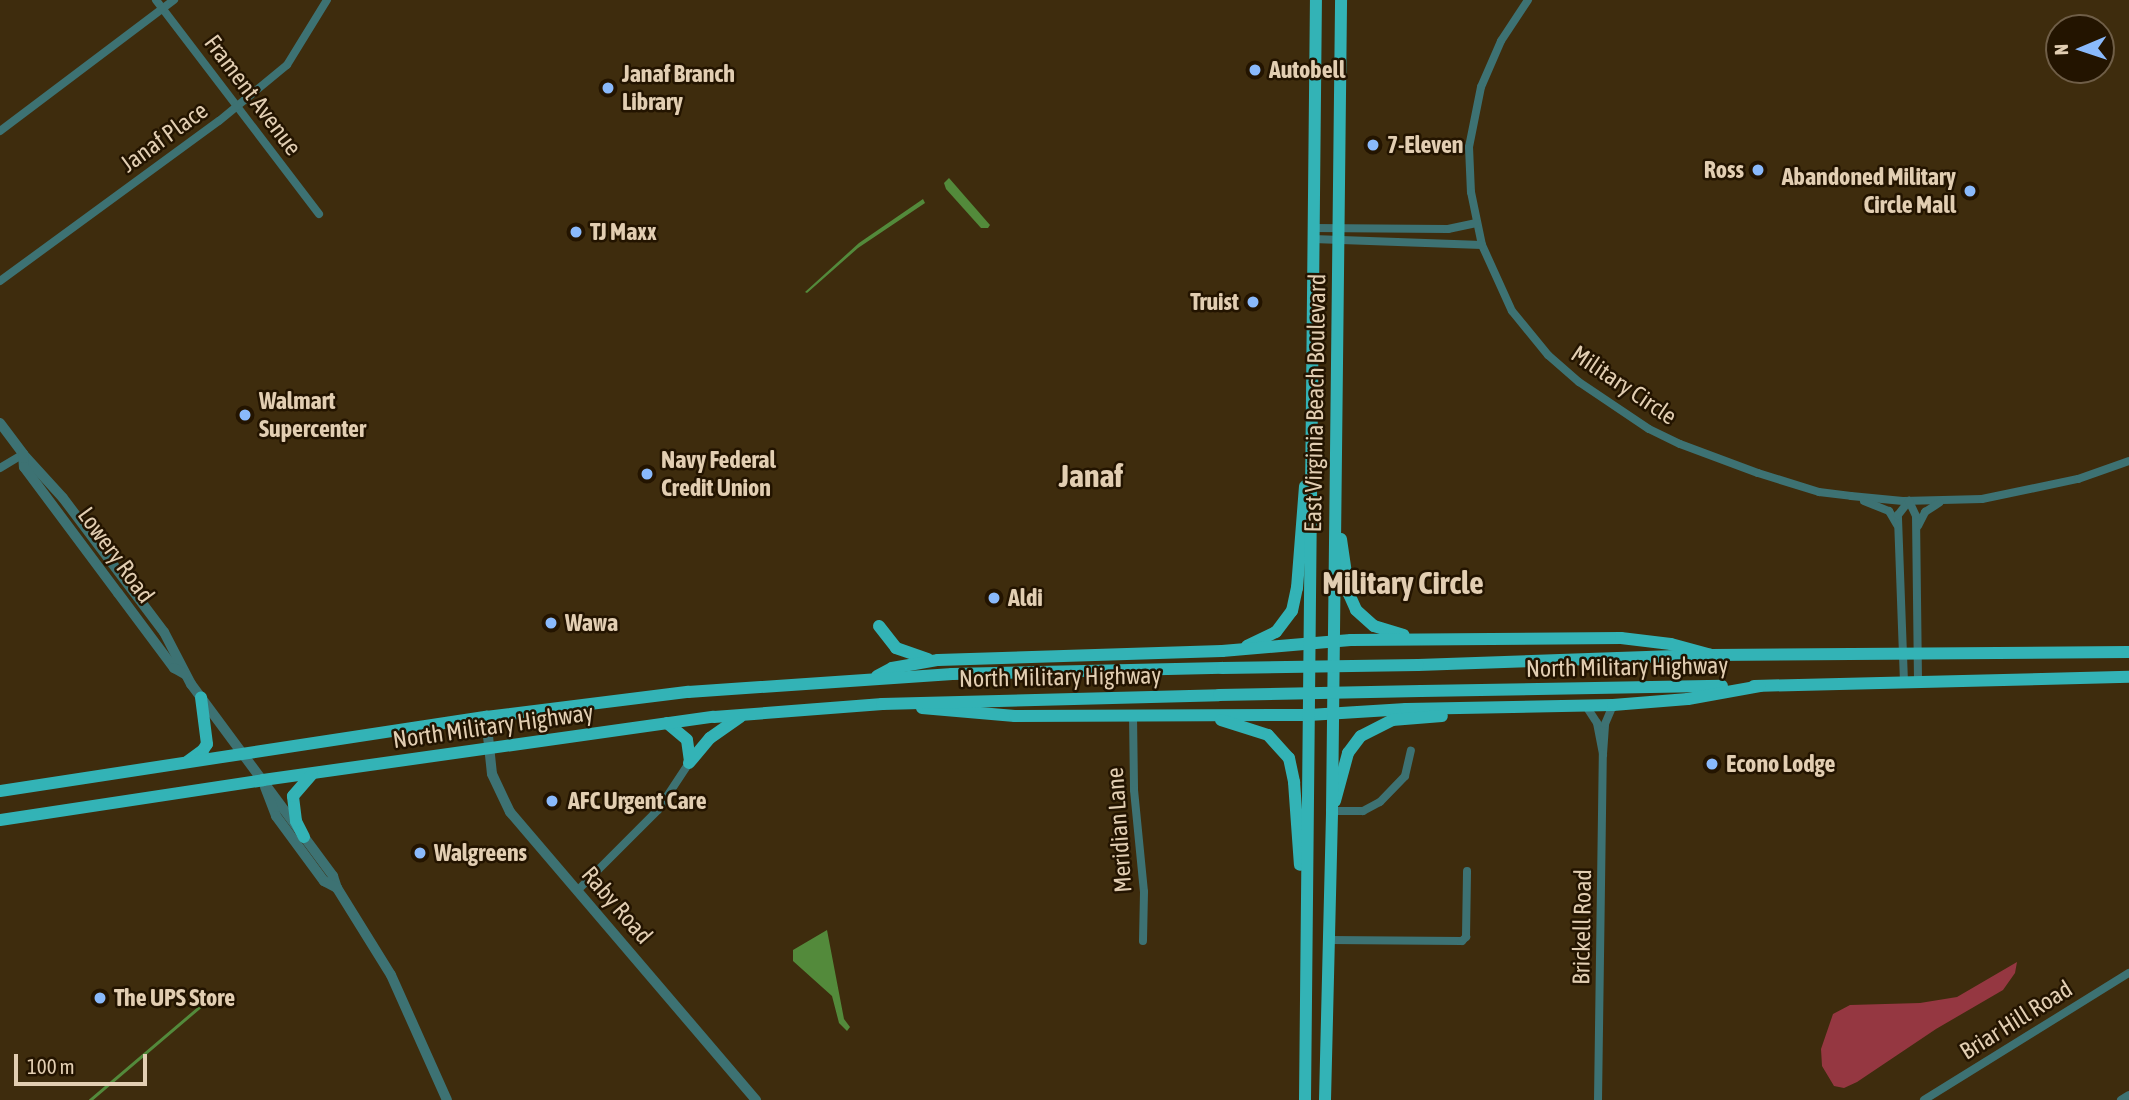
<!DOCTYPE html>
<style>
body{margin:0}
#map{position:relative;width:2129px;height:1100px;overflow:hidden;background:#3e2c0d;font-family:"Asap Condensed",sans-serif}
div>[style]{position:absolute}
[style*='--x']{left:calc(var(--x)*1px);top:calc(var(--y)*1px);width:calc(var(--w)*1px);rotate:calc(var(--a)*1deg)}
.forest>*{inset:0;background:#953741}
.water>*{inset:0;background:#538a3b}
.stream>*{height:2.5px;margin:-1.25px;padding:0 1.25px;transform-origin:1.25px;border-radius:1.25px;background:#538a3b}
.minor>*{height:8px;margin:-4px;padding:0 4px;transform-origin:4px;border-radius:4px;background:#3d7273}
.tertiary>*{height:10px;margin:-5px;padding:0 5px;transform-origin:5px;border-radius:5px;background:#3d7273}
.primary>*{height:12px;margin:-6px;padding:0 6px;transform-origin:6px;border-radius:6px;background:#33b3b6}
.primary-bridge>*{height:12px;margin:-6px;padding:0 6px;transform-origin:6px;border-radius:6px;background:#33b3b6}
.dots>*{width:19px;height:19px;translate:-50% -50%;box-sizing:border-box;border:4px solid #231400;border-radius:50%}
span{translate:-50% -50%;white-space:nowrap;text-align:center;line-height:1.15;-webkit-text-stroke:5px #231400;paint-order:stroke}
.poi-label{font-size:24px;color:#e2ceb2;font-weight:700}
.left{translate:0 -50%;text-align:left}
.right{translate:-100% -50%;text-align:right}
.street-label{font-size:24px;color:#e2ceb2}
.district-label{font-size:32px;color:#e2ceb2;font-weight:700}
.north{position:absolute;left:2045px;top:14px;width:70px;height:70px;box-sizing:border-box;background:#231400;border:2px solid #6f5e47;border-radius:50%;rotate:268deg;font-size:19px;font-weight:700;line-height:28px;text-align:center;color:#e2ceb2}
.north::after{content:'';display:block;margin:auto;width:24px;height:32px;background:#8abafc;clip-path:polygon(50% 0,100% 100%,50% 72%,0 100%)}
.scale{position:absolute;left:14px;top:1054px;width:133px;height:32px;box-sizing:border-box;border:4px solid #e2ceb2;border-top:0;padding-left:9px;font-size:21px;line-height:24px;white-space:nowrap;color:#e2ceb2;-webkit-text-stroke:5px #231400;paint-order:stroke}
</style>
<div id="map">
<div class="forest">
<div style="clip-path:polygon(2017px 962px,2015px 973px,2003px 990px,1936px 1029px,1857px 1082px,1844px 1088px,1834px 1086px,1822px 1066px,1821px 1049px,1833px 1014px,1850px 1005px,1920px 1003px,1957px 997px)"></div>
</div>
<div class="water">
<div style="clip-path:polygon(949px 178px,990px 225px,988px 228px,981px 228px,946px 189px,944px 183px)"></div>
<div style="clip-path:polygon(923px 199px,925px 203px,858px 248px,807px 293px,805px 292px,859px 243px)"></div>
<div style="clip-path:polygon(827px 930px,844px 1019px,850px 1027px,847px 1031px,839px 1023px,832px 996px,793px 961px,793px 950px)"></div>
</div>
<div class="stream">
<div style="--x:90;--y:1100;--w:159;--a:-40.4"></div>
</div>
<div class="minor">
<div style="--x:156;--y:0;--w:269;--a:52.7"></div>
<div style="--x:1528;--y:0;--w:49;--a:123.4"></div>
<div style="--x:1501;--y:41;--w:50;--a:113.5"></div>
<div style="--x:1481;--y:87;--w:61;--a:101.3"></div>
<div style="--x:1469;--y:147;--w:45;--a:87.5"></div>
<div style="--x:1471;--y:192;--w:54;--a:78.3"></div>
<div style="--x:1482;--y:245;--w:72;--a:65.6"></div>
<div style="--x:1512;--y:311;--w:57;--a:50.7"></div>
<div style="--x:1548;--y:355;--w:41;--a:41.1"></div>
<div style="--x:1579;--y:382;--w:84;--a:33.9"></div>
<div style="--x:1649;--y:429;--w:34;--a:26"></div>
<div style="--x:1680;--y:444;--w:83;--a:20.4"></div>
<div style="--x:1758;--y:473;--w:64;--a:17.3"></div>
<div style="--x:1819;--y:492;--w:32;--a:7"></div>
<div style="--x:1851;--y:496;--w:52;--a:5.5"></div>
<div style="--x:1903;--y:501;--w:79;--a:-1.5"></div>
<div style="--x:1982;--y:499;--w:98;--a:-11.8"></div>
<div style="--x:2078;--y:479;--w:54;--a:-19.4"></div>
<div style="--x:0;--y:131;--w:218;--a:-37"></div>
<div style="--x:1313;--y:228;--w:135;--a:0.4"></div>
<div style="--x:1448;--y:229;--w:29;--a:-12"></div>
<div style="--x:1313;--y:239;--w:169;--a:2"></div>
<div style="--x:0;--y:281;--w:271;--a:-36.2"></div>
<div style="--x:219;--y:121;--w:88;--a:-39.5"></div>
<div style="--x:287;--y:65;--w:76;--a:-58.4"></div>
<div style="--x:0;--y:468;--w:27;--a:-31"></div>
<div style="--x:1864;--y:501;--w:27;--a:22"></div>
<div style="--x:1889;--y:511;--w:16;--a:60"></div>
<div style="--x:1918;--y:526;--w:16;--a:-63"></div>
<div style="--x:1925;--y:512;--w:17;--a:-33"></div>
<div style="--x:1904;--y:682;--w:167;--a:-92.1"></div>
<div style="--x:1898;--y:515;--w:18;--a:-52"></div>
<div style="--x:1909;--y:501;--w:17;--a:65"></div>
<div style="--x:1916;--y:516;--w:166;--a:89.3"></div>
<div style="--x:1586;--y:706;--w:20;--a:57"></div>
<div style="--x:1597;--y:723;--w:32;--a:79"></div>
<div style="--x:1603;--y:754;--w:30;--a:-86"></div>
<div style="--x:1605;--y:724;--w:21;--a:-67"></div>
<div style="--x:1133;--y:716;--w:74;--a:89.2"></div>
<div style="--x:1134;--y:790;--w:102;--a:84.4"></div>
<div style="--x:1144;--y:892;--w:49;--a:91.2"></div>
<div style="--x:1332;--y:811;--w:31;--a:0"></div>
<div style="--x:1363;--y:811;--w:19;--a:-28"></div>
<div style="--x:1380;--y:802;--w:36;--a:-46"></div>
<div style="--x:1405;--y:776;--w:26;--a:-77"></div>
<div style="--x:577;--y:891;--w:115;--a:-45"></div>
<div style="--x:658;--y:810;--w:56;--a:-56.6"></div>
<div style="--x:1329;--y:940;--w:133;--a:0.4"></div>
<div style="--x:1462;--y:941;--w:6;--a:-45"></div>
<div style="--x:1466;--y:937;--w:66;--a:-89.1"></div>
<div style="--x:1598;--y:1100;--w:346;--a:-89.2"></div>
<div style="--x:1924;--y:1100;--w:241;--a:-31.8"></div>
<div style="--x:2121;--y:1100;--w:9;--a:-32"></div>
</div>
<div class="tertiary">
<div style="--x:0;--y:423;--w:39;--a:53"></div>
<div style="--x:23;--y:454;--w:59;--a:47.7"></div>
<div style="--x:63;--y:498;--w:168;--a:53"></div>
<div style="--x:164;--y:632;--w:59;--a:62.6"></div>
<div style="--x:191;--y:684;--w:239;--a:53.5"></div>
<div style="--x:333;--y:876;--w:13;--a:72"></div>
<div style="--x:337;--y:888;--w:102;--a:58.2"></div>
<div style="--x:391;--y:975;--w:137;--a:65.9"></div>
<div style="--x:23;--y:454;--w:13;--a:86"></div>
<div style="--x:24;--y:467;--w:157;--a:53.3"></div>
<div style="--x:118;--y:593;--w:94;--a:53.3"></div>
<div style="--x:174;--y:668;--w:13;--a:29"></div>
<div style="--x:486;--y:717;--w:57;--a:84"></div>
<div style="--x:492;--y:774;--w:42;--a:64.7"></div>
<div style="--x:510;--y:812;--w:379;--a:49.5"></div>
<div style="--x:265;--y:787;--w:31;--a:69"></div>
<div style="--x:276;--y:816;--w:81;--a:53.6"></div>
<div style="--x:324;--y:881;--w:15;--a:28"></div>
</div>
<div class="primary">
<div style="--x:1341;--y:539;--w:56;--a:81.7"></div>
<div style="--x:1349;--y:594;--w:17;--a:66"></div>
<div style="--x:1356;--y:610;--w:24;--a:42"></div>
<div style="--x:1374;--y:626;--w:31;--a:17"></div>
<div style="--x:879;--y:626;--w:28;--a:52"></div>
<div style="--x:896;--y:648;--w:34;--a:19"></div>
<div style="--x:1247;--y:646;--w:32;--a:-26"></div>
<div style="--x:1276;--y:632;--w:26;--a:-53"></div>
<div style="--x:1292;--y:611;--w:24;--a:-78"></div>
<div style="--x:1297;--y:588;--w:102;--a:-85.5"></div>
<div style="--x:1418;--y:665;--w:293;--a:-2"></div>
<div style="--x:1711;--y:655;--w:418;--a:-0.4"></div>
<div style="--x:877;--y:676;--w:17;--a:-28"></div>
<div style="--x:892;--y:668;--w:47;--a:-9.9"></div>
<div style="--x:938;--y:660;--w:284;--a:-1.8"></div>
<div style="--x:1222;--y:651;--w:129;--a:-4.9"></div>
<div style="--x:1351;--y:640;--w:270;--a:-0.4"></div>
<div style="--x:1621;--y:638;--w:50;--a:6.8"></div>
<div style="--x:1671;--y:644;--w:41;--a:15.4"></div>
<div style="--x:1754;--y:686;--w:375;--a:-1.4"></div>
<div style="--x:1421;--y:691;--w:301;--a:-1"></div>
<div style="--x:922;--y:708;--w:93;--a:4.9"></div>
<div style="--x:1015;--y:716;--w:294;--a:-0.2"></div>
<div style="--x:1309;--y:715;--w:97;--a:-3.5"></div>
<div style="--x:1406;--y:709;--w:207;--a:-1.1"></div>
<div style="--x:1613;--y:705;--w:75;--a:-4.6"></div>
<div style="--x:1688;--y:699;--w:73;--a:-10.2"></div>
<div style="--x:1221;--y:720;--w:49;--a:17.7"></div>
<div style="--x:1268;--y:735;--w:31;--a:48"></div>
<div style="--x:1289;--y:758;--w:25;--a:78"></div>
<div style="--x:1294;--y:782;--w:83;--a:85.9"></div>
<div style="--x:667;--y:723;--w:26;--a:40"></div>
<div style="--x:687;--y:740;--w:21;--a:82"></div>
<div style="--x:188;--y:761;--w:19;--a:-36"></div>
<div style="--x:203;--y:750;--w:7;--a:-56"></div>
<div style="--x:207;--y:744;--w:47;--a:-97.3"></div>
<div style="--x:689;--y:763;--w:33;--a:-50"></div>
<div style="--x:710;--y:738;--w:37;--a:-35"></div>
<div style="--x:0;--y:791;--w:492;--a:-8.7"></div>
<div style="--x:486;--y:717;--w:204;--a:-7.1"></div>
<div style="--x:688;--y:692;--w:265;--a:-3.9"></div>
<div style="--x:952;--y:674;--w:270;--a:-1.3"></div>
<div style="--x:1335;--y:801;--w:50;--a:-74.8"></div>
<div style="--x:1348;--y:753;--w:21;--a:-53"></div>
<div style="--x:1361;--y:736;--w:35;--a:-27"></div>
<div style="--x:1392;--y:720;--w:50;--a:-4.6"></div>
<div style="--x:0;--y:820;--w:266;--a:-8.6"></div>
<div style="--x:263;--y:780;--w:455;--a:-8"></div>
<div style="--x:714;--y:717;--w:169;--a:-4.4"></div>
<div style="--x:882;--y:704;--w:337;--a:-1.5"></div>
<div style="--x:304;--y:837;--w:18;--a:-117"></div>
<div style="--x:296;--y:821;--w:25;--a:-97"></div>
<div style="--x:293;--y:796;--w:29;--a:-49"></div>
<div style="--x:1305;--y:1100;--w:1100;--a:-89.43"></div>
<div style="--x:1325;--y:1100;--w:289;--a:-88.6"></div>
<div style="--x:1332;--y:811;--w:811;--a:-89.36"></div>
</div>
<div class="primary-bridge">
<div style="--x:1222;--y:668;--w:196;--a:-0.9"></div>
<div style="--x:1219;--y:695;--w:202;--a:-1.1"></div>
</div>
<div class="dots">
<div style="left:1255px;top:70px;background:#8abafc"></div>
<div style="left:608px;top:88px;background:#8abafc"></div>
<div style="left:1373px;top:145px;background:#8abafc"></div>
<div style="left:1758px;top:170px;background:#8abafc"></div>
<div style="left:1970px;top:191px;background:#8abafc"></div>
<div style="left:576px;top:232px;background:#8abafc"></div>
<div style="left:1253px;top:302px;background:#8abafc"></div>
<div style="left:245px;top:415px;background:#8abafc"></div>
<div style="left:647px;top:474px;background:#8abafc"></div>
<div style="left:994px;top:598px;background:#8abafc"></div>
<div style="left:551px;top:623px;background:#8abafc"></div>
<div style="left:1712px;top:764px;background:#8abafc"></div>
<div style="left:552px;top:801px;background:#8abafc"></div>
<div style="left:420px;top:853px;background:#8abafc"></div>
<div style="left:100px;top:998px;background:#8abafc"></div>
</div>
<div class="poi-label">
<span class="left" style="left:1269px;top:70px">Autobell</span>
<span class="left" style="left:622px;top:88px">Janaf Branch<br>Library</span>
<span class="left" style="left:1387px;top:145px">7-Eleven</span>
<span class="right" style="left:1744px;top:170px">Ross</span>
<span class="right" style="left:1956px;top:191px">Abandoned Military<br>Circle Mall</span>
<span class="left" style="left:590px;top:232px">TJ Maxx</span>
<span class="right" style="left:1239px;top:302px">Truist</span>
<span class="left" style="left:259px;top:415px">Walmart<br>Supercenter</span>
<span class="left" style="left:661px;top:474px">Navy Federal<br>Credit Union</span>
<span class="left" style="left:1008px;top:598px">Aldi</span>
<span class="left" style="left:565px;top:623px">Wawa</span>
<span class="left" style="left:1726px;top:764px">Econo Lodge</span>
<span class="left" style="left:568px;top:801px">AFC Urgent Care</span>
<span class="left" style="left:434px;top:853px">Walgreens</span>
<span class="left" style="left:114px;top:998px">The UPS Store</span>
</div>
<div class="street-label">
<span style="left:253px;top:95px;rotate:53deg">Frament Avenue</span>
<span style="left:164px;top:137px;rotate:-36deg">Janaf Place</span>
<span style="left:1624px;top:385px;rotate:34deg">Military Circle</span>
<span style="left:1315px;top:403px;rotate:-89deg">East Virginia Beach Boulevard</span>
<span style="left:116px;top:555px;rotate:54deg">Lowery Road</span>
<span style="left:1627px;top:667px;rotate:-1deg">North Military Highway</span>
<span style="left:1060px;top:677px;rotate:-1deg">North Military Highway</span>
<span style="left:493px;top:726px;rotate:-8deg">North Military Highway</span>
<span style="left:1119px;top:830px;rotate:-94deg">Meridian Lane</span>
<span style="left:617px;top:905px;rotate:49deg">Raby Road</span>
<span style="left:1582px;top:927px;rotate:-89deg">Brickell Road</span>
<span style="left:2016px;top:1020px;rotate:-32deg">Briar Hill Road</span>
</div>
<div class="district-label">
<span style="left:1091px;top:476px">Janaf</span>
<span style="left:1403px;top:583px">Military Circle</span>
</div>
<div class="north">N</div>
<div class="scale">100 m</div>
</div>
